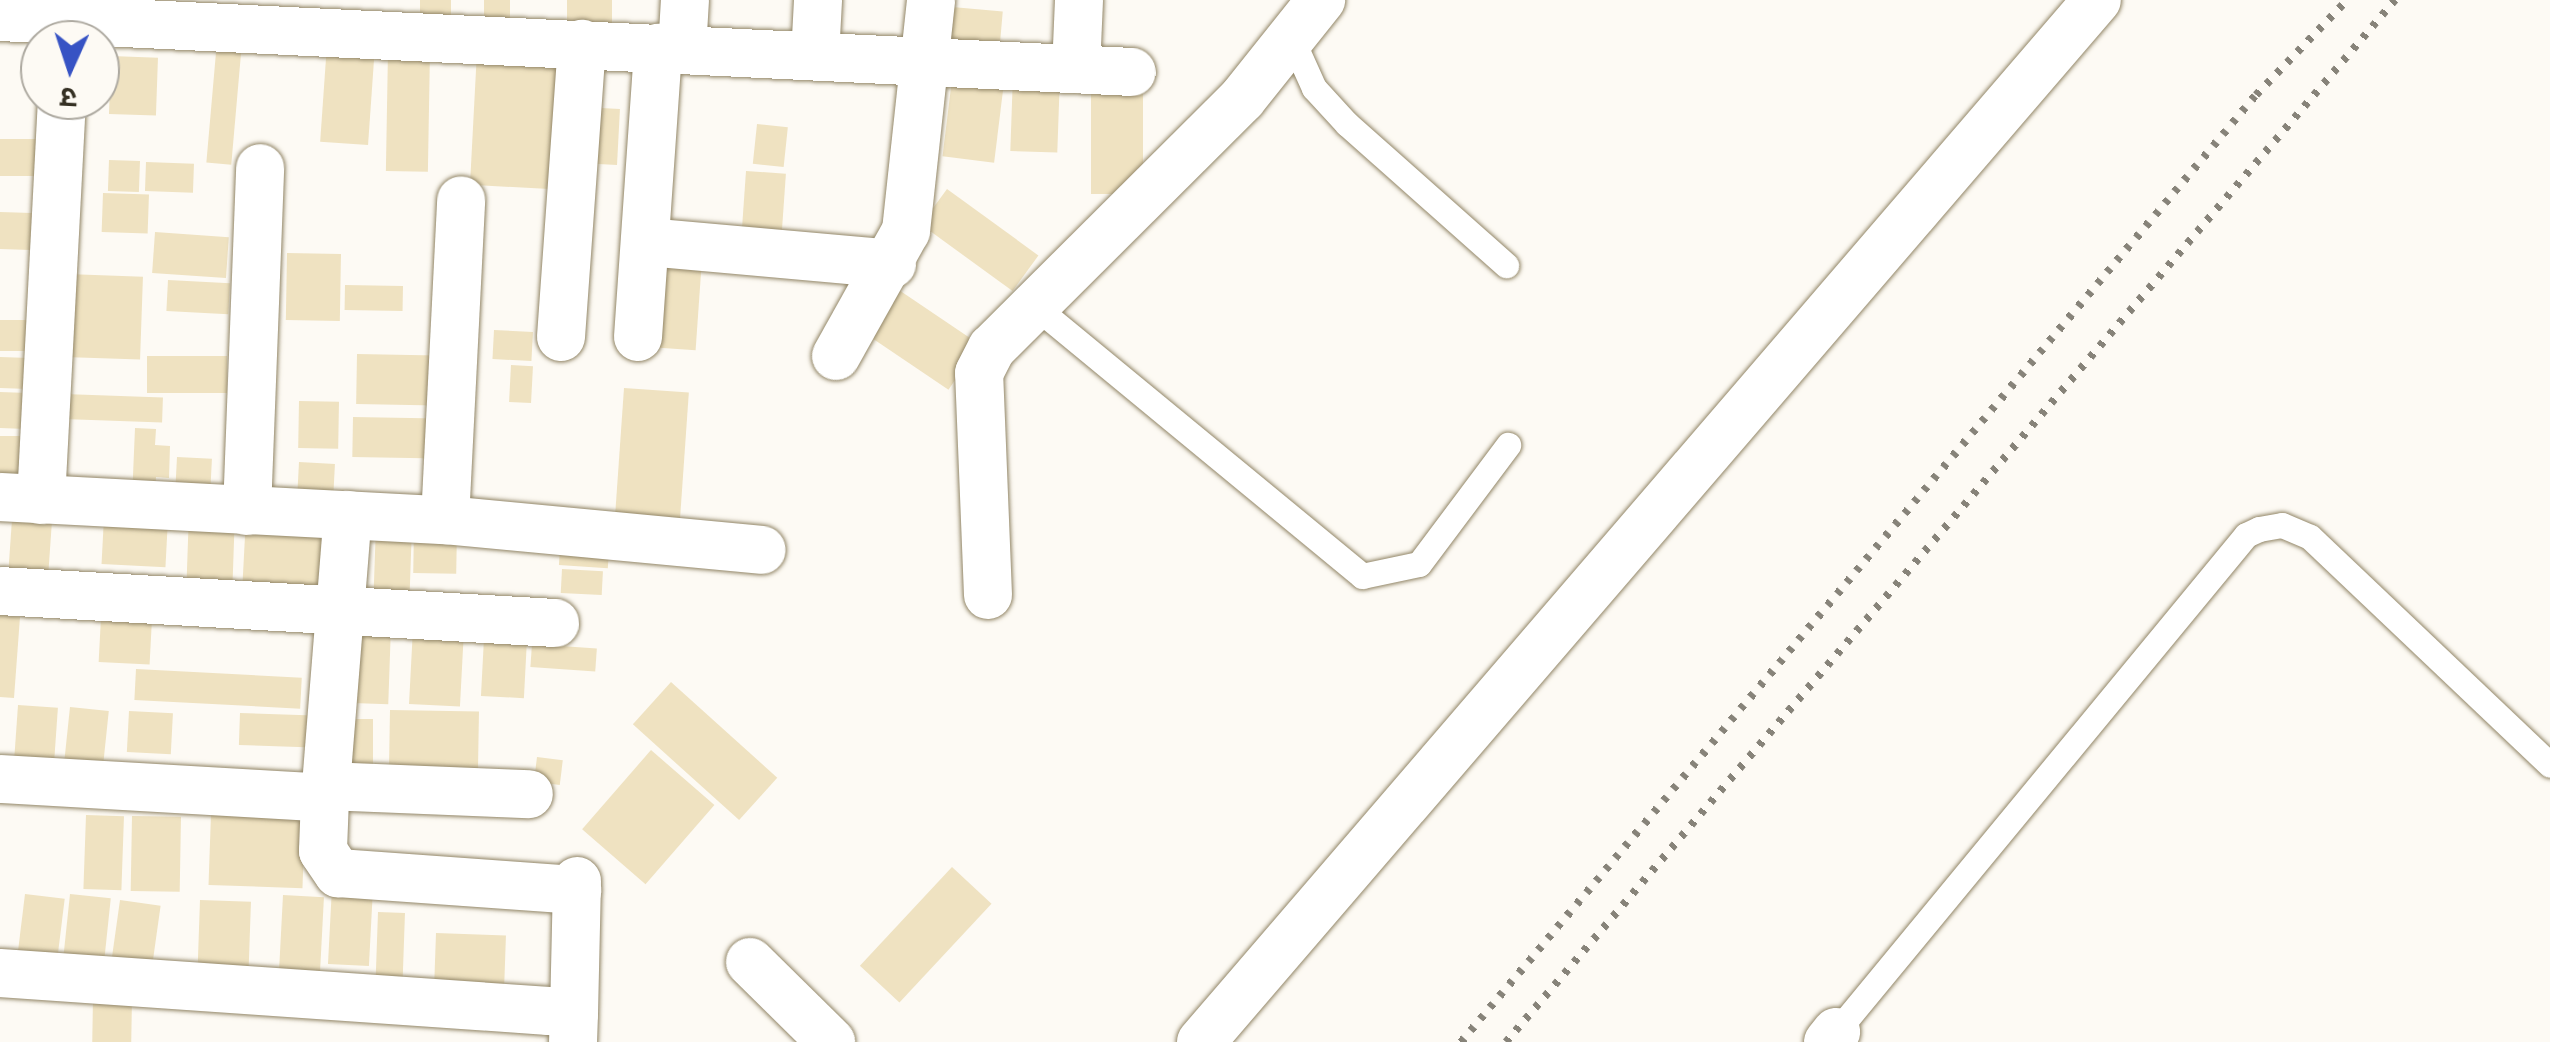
<!DOCTYPE html>
<meta charset="utf-8">
<style>
body{margin:0}
#map{position:relative;width:2550px;height:1042px;overflow:hidden;background:#fdfaf4;font-family:"PT Serif","Noto Sans Devanagari",serif}
div>[style]{position:absolute}
[style*='--x']{left:calc(var(--x)*1px);top:calc(var(--y)*1px);width:calc(var(--w)*1px);rotate:calc(var(--a)*1deg)}
.building>*{inset:0;background:#efe2c1;transform-origin:0 0}
.roads{filter:drop-shadow(0 0 2px #928667) drop-shadow(0 0 2px #928667)}
.lane>*{height:25px;margin:-12.5px;padding:0 12.5px;transform-origin:12.5px;border-radius:12.5px;background:#fff}
.street>*{height:48px;margin:-24px;padding:0 24px;transform-origin:24px;border-radius:24px;background:#fff}
.rail>*{height:8px;margin-top:-4px;transform-origin:0;background:repeating-linear-gradient(90deg,#878379 0 5px,transparent 0 15px)}
span{translate:-50% -50%;white-space:nowrap;text-align:center;line-height:1.15;-webkit-text-stroke:8px #fdfaf4;paint-order:stroke}
.north{position:absolute;left:20px;top:20px;width:100px;height:100px;box-sizing:border-box;background:#fdfaf4;border:2px solid #ada9a0;border-radius:50%;rotate:183deg;font-size:28px;font-weight:700;line-height:40px;text-align:center;color:#353023}
.north::after{content:'';display:block;margin:auto;width:35px;height:45px;background:#3753c4;clip-path:polygon(50% 0,100% 100%,50% 72%,0 100%)}
</style>
<div id="map">
<div class="building">
<div style="left:420px;top:0;width:31px;height:32px"></div>
<div style="left:484px;top:0;width:26px;height:28px"></div>
<div style="left:567px;top:0;width:45px;height:31px"></div>
<div style="left:941px;top:6px;width:62px;height:37px;rotate:5deg"></div>
<div style="left:217px;top:41px;width:25px;height:122px;rotate:5deg"></div>
<div style="left:327px;top:44px;width:48px;height:98px;rotate:4deg"></div>
<div style="left:388px;top:50px;width:42px;height:121px;rotate:1deg"></div>
<div style="left:477px;top:51px;width:84px;height:134px;rotate:3deg"></div>
<div style="left:111px;top:56px;width:47px;height:58px;rotate:2deg"></div>
<div style="left:953px;top:71px;width:52px;height:86px;rotate:7deg"></div>
<div style="left:1013px;top:74px;width:47px;height:77px;rotate:2deg"></div>
<div style="left:1091px;top:83px;width:52px;height:111px"></div>
<div style="left:582px;top:107px;width:38px;height:56px;rotate:3deg"></div>
<div style="left:757px;top:124px;width:31px;height:40px;rotate:6deg"></div>
<div style="left:0;top:139px;width:40px;height:37px"></div>
<div style="left:109px;top:160px;width:31px;height:31px;rotate:2deg"></div>
<div style="left:146px;top:162px;width:48px;height:29px;rotate:2deg"></div>
<div style="left:746px;top:171px;width:40px;height:76px;rotate:4deg"></div>
<div style="left:947px;top:189px;width:113px;height:44px;rotate:36deg"></div>
<div style="left:103px;top:193px;width:46px;height:39px;rotate:2deg"></div>
<div style="left:0;top:212px;width:32px;height:37px;rotate:2deg"></div>
<div style="left:155px;top:232px;width:74px;height:41px;rotate:4deg"></div>
<div style="left:287px;top:253px;width:54px;height:67px;rotate:1deg"></div>
<div style="left:651px;top:257px;width:51px;height:90px;rotate:4deg"></div>
<div style="left:67px;top:274px;width:76px;height:83px;rotate:2deg"></div>
<div style="left:168px;top:280px;width:62px;height:31px;rotate:3deg"></div>
<div style="left:345px;top:285px;width:58px;height:25px;rotate:1deg"></div>
<div style="left:893px;top:286px;width:104px;height:55px;rotate:34deg"></div>
<div style="left:0;top:320px;width:34px;height:31px"></div>
<div style="left:494px;top:330px;width:39px;height:29px;rotate:3deg"></div>
<div style="left:357px;top:354px;width:80px;height:50px;rotate:1deg"></div>
<div style="left:147px;top:356px;width:80px;height:37px"></div>
<div style="left:0;top:357px;width:30px;height:31px;rotate:2deg"></div>
<div style="left:511px;top:365px;width:22px;height:37px;rotate:3deg"></div>
<div style="left:624px;top:388px;width:65px;height:130px;rotate:4deg"></div>
<div style="left:0;top:392px;width:28px;height:36px;rotate:2deg"></div>
<div style="left:64px;top:394px;width:99px;height:25px;rotate:2deg"></div>
<div style="left:299px;top:401px;width:40px;height:47px;rotate:1deg"></div>
<div style="left:353px;top:417px;width:86px;height:40px;rotate:1deg"></div>
<div style="clip-path:polygon(135px 428px,156px 429px,155px 445px,170px 446px,169px 478px,156px 477px,155px 500px,132px 499px)"></div>
<div style="left:0;top:436px;width:22px;height:41px"></div>
<div style="left:177px;top:457px;width:35px;height:42px;rotate:3deg"></div>
<div style="left:299px;top:462px;width:36px;height:35px;rotate:3deg"></div>
<div style="left:13px;top:505px;width:40px;height:80px;rotate:4deg"></div>
<div style="left:189px;top:512px;width:46px;height:87px;rotate:2deg"></div>
<div style="left:104px;top:517px;width:64px;height:47px;rotate:3deg"></div>
<div style="left:246px;top:517px;width:89px;height:83px;rotate:3deg"></div>
<div style="left:376px;top:525px;width:36px;height:73px;rotate:2deg"></div>
<div style="left:414px;top:528px;width:43px;height:45px;rotate:1deg"></div>
<div style="left:561px;top:535px;width:49px;height:30px;rotate:4deg"></div>
<div style="left:562px;top:569px;width:41px;height:24px;rotate:3deg"></div>
<div style="clip-path:polygon(0 615px,20px 617px,14px 698px,0 697px)"></div>
<div style="left:101px;top:617px;width:51px;height:45px;rotate:3deg"></div>
<div style="left:355px;top:625px;width:36px;height:78px;rotate:2deg"></div>
<div style="left:413px;top:628px;width:51px;height:76px;rotate:3deg"></div>
<div style="left:484px;top:638px;width:43px;height:58px;rotate:3deg"></div>
<div style="left:532px;top:644px;width:65px;height:23px;rotate:4deg"></div>
<div style="left:136px;top:669px;width:166px;height:31px;rotate:3deg"></div>
<div style="left:671px;top:682px;width:143px;height:57px;rotate:42deg"></div>
<div style="left:18px;top:705px;width:40px;height:73px;rotate:4deg"></div>
<div style="left:70px;top:707px;width:39px;height:71px;rotate:6deg"></div>
<div style="left:390px;top:710px;width:89px;height:63px;rotate:1deg"></div>
<div style="left:129px;top:711px;width:44px;height:41px;rotate:3deg"></div>
<div style="left:240px;top:713px;width:74px;height:32px;rotate:2deg"></div>
<div style="left:352px;top:719px;width:21px;height:51px"></div>
<div style="left:651px;top:750px;width:84px;height:105px;rotate:41deg"></div>
<div style="left:537px;top:757px;width:26px;height:25px;rotate:7deg"></div>
<div style="left:211px;top:814px;width:94px;height:71px;rotate:2deg"></div>
<div style="left:86px;top:815px;width:38px;height:74px;rotate:2deg"></div>
<div style="left:132px;top:816px;width:49px;height:75px;rotate:1deg"></div>
<div style="left:952px;top:867px;width:54px;height:135px;rotate:43deg"></div>
<div style="left:332px;top:887px;width:41px;height:77px;rotate:3deg"></div>
<div style="left:25px;top:894px;width:40px;height:77px;rotate:7deg"></div>
<div style="left:70px;top:894px;width:41px;height:82px;rotate:6deg"></div>
<div style="left:283px;top:895px;width:41px;height:80px;rotate:3deg"></div>
<div style="left:120px;top:900px;width:41px;height:76px;rotate:8deg"></div>
<div style="left:200px;top:900px;width:51px;height:84px;rotate:2deg"></div>
<div style="left:378px;top:912px;width:27px;height:66px;rotate:2deg"></div>
<div style="left:436px;top:933px;width:70px;height:57px;rotate:2deg"></div>
<div style="left:93px;top:998px;width:39px;height:44px;rotate:1deg"></div>
</div>
<div class="roads">
<div class="lane">
<div style="--x:1291;--y:37;--w:56;--a:65.7"></div>
<div style="--x:1314;--y:88;--w:49;--a:47.5"></div>
<div style="--x:1347;--y:124;--w:213;--a:41.6"></div>
<div style="--x:1036;--y:307;--w:423;--a:39.5"></div>
<div style="--x:1362;--y:576;--w:58;--a:-11.9"></div>
<div style="--x:1419;--y:564;--w:149;--a:-53.2"></div>
<div style="--x:1836;--y:1032;--w:644;--a:-50.48"></div>
<div style="--x:2246;--y:535;--w:14;--a:-25"></div>
<div style="--x:2259;--y:529;--w:23;--a:-10"></div>
<div style="--x:2282;--y:525;--w:30;--a:23"></div>
<div style="--x:2310;--y:537;--w:331;--a:43.5"></div>
</div>
<div class="street">
<div style="--x:0;--y:17;--w:1133;--a:2.78"></div>
<div style="--x:682;--y:50;--w:50;--a:-86.6"></div>
<div style="--x:815;--y:56;--w:56;--a:-86.9"></div>
<div style="--x:1076;--y:69;--w:69;--a:-87.5"></div>
<div style="--x:647;--y:242;--w:246;--a:5.1"></div>
<div style="--x:561;--y:337;--w:294;--a:-85.9"></div>
<div style="--x:638;--y:337;--w:290;--a:-86"></div>
<div style="--x:836;--y:356;--w:143;--a:-60.8"></div>
<div style="--x:906;--y:231;--w:232;--a:-83.8"></div>
<div style="--x:0;--y:497;--w:446;--a:3"></div>
<div style="--x:445;--y:520;--w:318;--a:5.4"></div>
<div style="--x:41;--y:500;--w:401;--a:-87"></div>
<div style="--x:247;--y:511;--w:343;--a:-87.8"></div>
<div style="--x:445;--y:520;--w:320;--a:-87.1"></div>
<div style="--x:0;--y:591;--w:556;--a:3.3"></div>
<div style="--x:988;--y:595;--w:222;--a:-92.3"></div>
<div style="--x:979;--y:373;--w:28;--a:-63"></div>
<div style="--x:992;--y:348;--w:353;--a:-44.9"></div>
<div style="--x:1242;--y:99;--w:127;--a:-51.4"></div>
<div style="--x:0;--y:779;--w:326;--a:3.3"></div>
<div style="--x:325;--y:798;--w:284;--a:-85.4"></div>
<div style="--x:326;--y:786;--w:203;--a:2.3"></div>
<div style="--x:325;--y:798;--w:53;--a:92.2"></div>
<div style="--x:323;--y:851;--w:27;--a:56"></div>
<div style="--x:338;--y:873;--w:240;--a:4.1"></div>
<div style="--x:750;--y:962;--w:114;--a:44.6"></div>
<div style="--x:0;--y:973;--w:550;--a:3.96"></div>
<div style="--x:549;--y:1011;--w:25;--a:7"></div>
<div style="--x:574;--y:1014;--w:28;--a:92"></div>
<div style="--x:574;--y:1014;--w:133;--a:-88.7"></div>
<div style="--x:1201;--y:1042;--w:1374;--a:-49.31"></div>
<div style="--x:1828;--y:1042;--w:13;--a:-51"></div>
</div>
</div>
<div class="rail">
<div style="--x:1461;--y:1042;--w:1236;--a:-49.99"></div>
<div style="--x:2256;--y:95;--w:132;--a:-46.2"></div>
<div style="--x:1506;--y:1042;--w:1370;--a:-49.53"></div>
</div>
<div class="north">उ</div>
</div>
